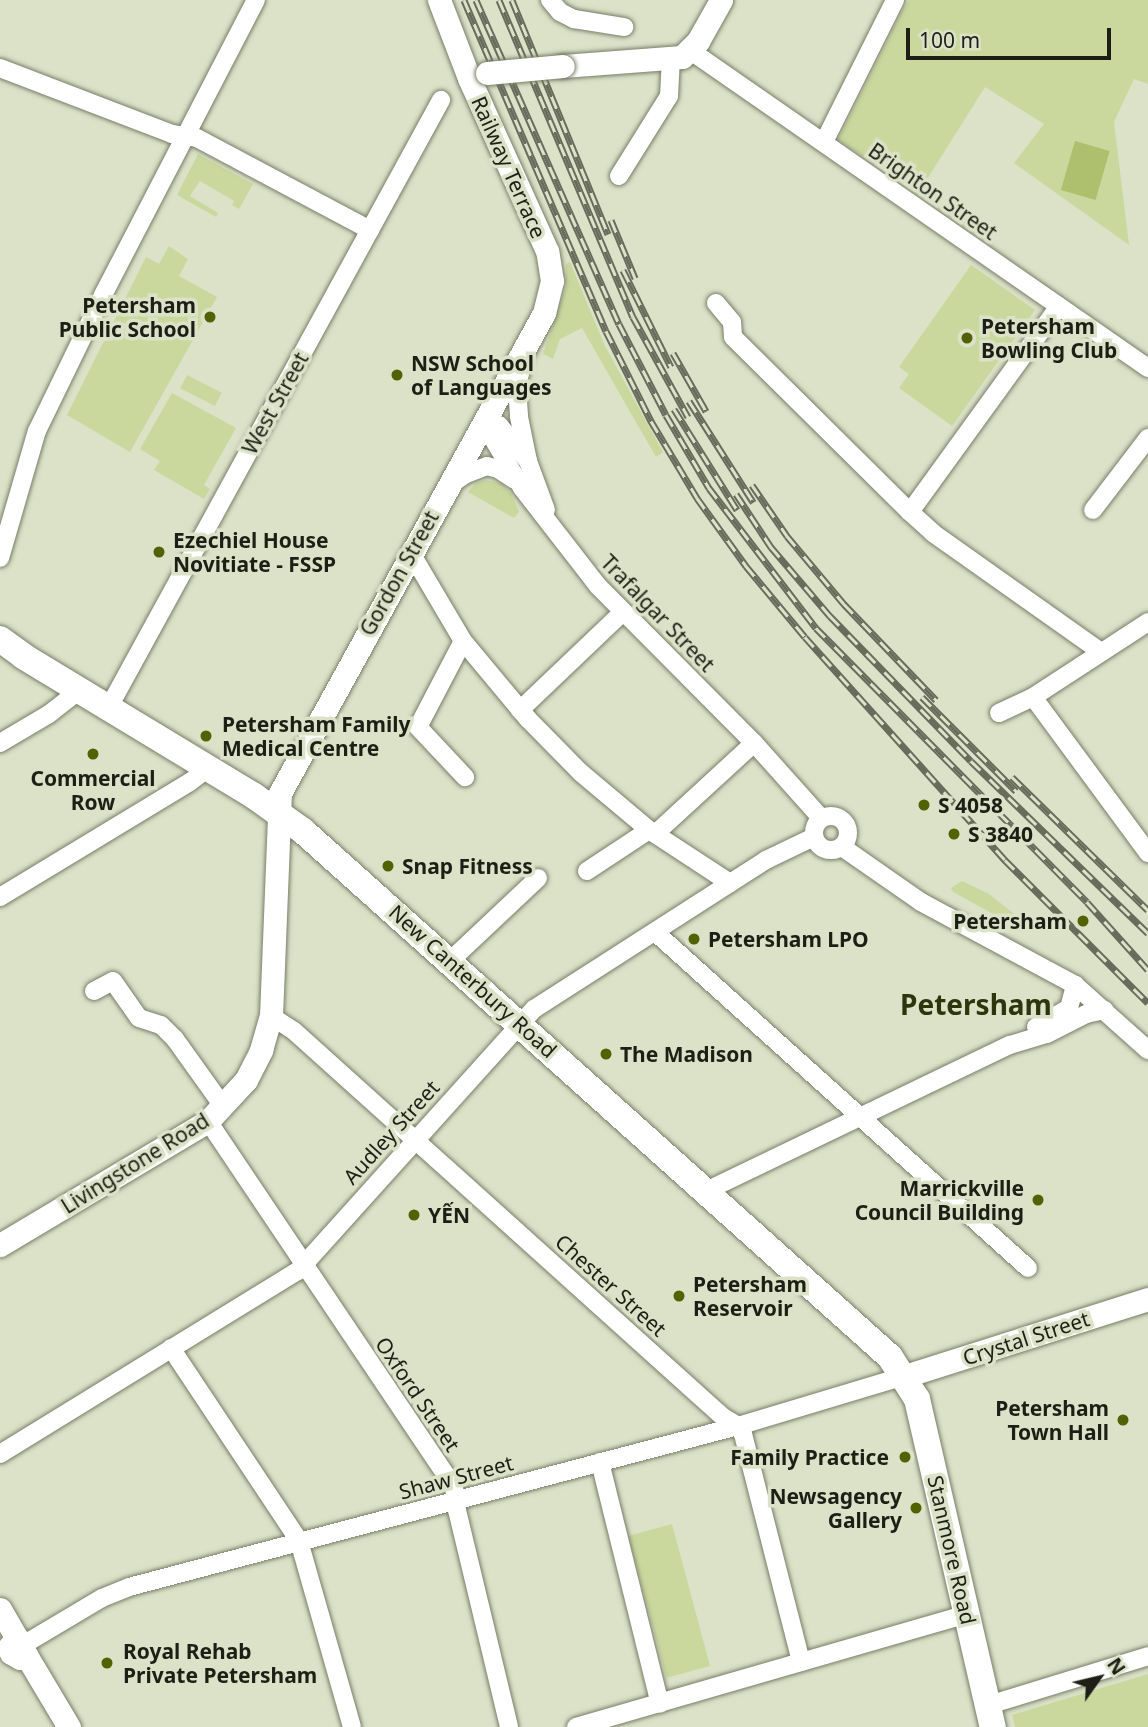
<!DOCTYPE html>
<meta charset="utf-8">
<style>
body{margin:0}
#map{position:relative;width:1148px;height:1727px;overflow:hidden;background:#dbe2c8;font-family:"Noto Sans",sans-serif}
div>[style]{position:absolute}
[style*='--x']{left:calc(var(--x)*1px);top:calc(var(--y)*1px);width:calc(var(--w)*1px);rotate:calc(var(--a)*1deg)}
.green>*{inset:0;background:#cad89e;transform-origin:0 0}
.water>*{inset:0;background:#aec06d;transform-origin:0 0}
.roads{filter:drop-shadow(0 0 2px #787e67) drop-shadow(0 0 2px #787e67)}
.minor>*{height:18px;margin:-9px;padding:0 9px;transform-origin:9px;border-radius:9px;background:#fff}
.minor>.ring{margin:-9px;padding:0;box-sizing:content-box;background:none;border:18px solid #fff;border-radius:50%}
.major>*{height:23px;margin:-11.5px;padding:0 11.5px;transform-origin:11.5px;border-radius:11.5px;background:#fff}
.highway>*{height:26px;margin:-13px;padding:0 13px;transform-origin:13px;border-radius:13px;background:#fff}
.rail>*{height:7px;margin-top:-3.5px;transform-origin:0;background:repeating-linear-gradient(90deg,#dbe2c8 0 13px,#686c5c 0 26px);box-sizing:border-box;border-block:2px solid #686c5c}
.bridges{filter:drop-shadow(0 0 2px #787e67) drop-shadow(0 0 2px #787e67)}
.major-bridge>*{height:23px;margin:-11.5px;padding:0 11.5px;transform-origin:11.5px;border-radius:11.5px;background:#fff}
.dots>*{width:19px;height:19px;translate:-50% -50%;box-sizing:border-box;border:4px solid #dbe2c8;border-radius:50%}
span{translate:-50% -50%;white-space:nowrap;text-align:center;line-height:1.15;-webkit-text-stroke:7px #dbe2c8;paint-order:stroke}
.street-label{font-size:21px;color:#1d1f16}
.poi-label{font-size:21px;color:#1d1f16;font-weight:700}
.right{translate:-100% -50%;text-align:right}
.left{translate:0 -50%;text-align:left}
.district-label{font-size:28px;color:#2d350d;font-weight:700}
.north{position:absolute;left:1064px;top:1643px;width:70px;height:70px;-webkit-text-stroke:5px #dbe2c8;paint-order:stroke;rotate:56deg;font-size:19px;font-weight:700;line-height:28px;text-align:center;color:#1d1f16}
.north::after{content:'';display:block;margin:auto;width:24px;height:32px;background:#1d1f16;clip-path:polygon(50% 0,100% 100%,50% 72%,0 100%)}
.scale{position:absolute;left:906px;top:28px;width:205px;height:32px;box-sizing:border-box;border:4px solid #1d1f16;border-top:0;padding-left:9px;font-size:21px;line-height:24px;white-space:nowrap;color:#1d1f16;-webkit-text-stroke:5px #dbe2c8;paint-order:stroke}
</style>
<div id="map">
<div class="green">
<div style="clip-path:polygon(908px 0,1148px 0,1148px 84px,1134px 79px,1114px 122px,1129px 245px,1014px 163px,1044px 124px,985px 87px,919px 192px,838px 140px)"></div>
<div style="clip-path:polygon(198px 154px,253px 184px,239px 209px,232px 205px,234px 201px,200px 181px,190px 196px,218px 213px,216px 217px,177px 195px)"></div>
<div style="clip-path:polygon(169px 246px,188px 259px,179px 276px,217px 297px,130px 452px,67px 415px,146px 257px,159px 264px)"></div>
<div style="clip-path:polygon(570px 262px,605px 346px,663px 452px,656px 457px,582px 328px,560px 339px,553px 359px,543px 354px,566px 287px,566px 264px)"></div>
<div style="clip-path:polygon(971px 265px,1035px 310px,952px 426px,899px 388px,909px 374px,899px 367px)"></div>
<div style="left:187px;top:375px;width:39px;height:15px;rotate:27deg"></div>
<div style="clip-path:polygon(172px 393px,236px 428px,204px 485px,210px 489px,204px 499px,154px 470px,160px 461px,140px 449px)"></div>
<div style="clip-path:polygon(486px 480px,502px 484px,511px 493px,519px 512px,514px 518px,468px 492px,476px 483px)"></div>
<div style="clip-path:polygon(962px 881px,989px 894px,1018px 917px,1017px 927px,953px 892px,951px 888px)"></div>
<div style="left:672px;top:1524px;width:147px;height:45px;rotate:75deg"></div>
<div style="clip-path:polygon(1148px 1674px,1148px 1727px,1015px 1727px,1012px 1715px)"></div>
</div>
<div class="water">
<div style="left:1075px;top:141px;width:36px;height:51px;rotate:16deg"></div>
</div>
<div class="roads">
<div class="minor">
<div style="--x:550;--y:0;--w:16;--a:50"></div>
<div style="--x:560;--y:12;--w:16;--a:27"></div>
<div style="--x:574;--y:19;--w:51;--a:9.1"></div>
<div style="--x:691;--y:51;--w:556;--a:34.75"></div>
<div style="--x:0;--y:68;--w:184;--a:21"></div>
<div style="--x:172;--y:134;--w:25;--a:9"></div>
<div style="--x:197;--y:138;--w:196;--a:28"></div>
<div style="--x:824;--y:142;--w:159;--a:-63.4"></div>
<div style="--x:619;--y:176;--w:94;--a:-58"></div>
<div style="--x:669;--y:96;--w:36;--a:-87"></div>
<div style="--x:716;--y:303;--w:25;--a:50"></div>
<div style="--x:732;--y:322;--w:15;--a:86"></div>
<div style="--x:733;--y:337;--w:249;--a:44.7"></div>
<div style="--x:910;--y:512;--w:31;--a:42"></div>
<div style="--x:933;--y:533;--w:206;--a:35.3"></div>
<div style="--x:522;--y:365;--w:23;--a:103"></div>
<div style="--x:517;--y:387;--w:30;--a:86"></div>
<div style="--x:519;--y:417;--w:45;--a:78.4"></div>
<div style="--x:528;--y:461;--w:52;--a:69.8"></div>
<div style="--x:528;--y:461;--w:46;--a:-128.9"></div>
<div style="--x:499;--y:425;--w:16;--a:-169"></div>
<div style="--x:483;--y:422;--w:77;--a:59.4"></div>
<div style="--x:522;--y:488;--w:124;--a:52.2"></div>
<div style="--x:598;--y:586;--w:221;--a:45.2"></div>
<div style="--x:754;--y:743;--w:101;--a:48.2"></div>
<div style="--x:450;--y:485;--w:19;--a:-35"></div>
<div style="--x:466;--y:474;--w:22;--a:-21"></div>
<div style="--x:487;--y:466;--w:11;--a:15"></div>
<div style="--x:498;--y:469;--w:20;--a:33"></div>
<div style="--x:1093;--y:510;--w:91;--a:-52.6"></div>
<div style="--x:910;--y:512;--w:254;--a:-54.1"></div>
<div style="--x:411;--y:553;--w:102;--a:59.4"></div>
<div style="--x:463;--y:641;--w:102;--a:50.2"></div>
<div style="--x:528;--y:719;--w:74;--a:45.5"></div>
<div style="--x:580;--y:772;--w:90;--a:40"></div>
<div style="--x:649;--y:830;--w:97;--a:33.2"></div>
<div style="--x:0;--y:558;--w:132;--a:-73.8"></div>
<div style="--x:37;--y:431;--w:151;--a:-64.1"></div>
<div style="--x:103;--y:295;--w:332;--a:-62.6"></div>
<div style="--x:463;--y:641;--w:97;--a:117.6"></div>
<div style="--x:418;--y:727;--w:69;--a:46.8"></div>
<div style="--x:1033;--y:697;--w:194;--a:53.6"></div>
<div style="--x:109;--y:707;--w:692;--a:-61.32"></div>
<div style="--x:520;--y:710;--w:141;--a:-43.6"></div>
<div style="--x:999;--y:713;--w:38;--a:-25"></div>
<div style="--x:1033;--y:697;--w:137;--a:-33.1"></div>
<div style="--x:0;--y:743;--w:57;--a:-30.6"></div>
<div style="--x:49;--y:714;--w:39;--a:-38"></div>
<div class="ring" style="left:814px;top:816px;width:16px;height:16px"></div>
<div style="--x:655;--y:834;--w:134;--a:-42.6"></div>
<div style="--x:842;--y:847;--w:96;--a:34.8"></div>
<div style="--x:921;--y:902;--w:175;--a:28.3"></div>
<div style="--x:1075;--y:985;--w:98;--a:41.7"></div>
<div style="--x:587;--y:871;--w:74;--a:-33.5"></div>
<div style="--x:0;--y:897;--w:222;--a:-31.2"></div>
<div style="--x:190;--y:782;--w:23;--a:-38"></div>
<div style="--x:655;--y:932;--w:502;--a:42.01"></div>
<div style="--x:450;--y:961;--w:121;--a:-43.3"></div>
<div style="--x:94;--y:991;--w:21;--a:-28"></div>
<div style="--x:113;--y:981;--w:45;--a:54.9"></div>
<div style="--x:139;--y:1018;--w:23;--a:18"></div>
<div style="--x:161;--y:1025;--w:20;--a:45"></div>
<div style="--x:175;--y:1039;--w:82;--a:54.4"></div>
<div style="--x:271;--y:1016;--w:27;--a:33"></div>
<div style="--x:294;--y:1031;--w:577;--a:41.98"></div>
<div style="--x:723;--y:1417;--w:17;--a:31"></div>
<div style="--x:738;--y:1426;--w:9;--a:58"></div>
<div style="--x:743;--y:1434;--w:235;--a:75.7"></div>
<div style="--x:1036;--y:1027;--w:38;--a:-30"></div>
<div style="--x:1069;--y:1008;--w:24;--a:-75"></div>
<div style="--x:208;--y:1121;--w:441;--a:56.1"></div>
<div style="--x:454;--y:1487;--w:23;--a:83"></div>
<div style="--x:457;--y:1510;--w:223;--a:76.5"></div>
<div style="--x:706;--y:1191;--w:337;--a:-25.7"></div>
<div style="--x:1010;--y:1045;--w:39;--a:-17"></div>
<div style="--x:1047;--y:1034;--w:44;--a:-27.1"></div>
<div style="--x:1086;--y:1014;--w:19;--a:-12"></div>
<div style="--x:171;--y:1348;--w:232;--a:56.4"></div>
<div style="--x:299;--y:1541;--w:193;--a:74.1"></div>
<div style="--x:0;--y:1454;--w:350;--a:-31.6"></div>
<div style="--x:298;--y:1271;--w:353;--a:-48"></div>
<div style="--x:534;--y:1009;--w:276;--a:-32.7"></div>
<div style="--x:766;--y:860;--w:53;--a:-25.6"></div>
<div style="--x:600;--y:1462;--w:249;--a:76.1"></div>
<div style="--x:28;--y:1642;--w:86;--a:-30.7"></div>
<div style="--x:102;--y:1598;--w:29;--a:-22"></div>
<div style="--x:129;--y:1587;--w:630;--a:-14.81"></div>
<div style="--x:738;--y:1426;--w:174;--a:-16.7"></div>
<div style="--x:989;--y:1705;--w:166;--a:-17.1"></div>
<div style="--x:576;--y:1727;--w:407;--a:-16.1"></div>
</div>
<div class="major">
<div style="--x:563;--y:66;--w:119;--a:-4.3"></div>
<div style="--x:682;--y:57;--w:23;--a:-45"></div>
<div style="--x:698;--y:41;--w:47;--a:-60.7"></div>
<div style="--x:0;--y:1245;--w:242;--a:-30.8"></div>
<div style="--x:208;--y:1121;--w:56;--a:-47.2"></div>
<div style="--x:246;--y:1080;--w:34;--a:-63"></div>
<div style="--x:261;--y:1050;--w:35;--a:-74"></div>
<div style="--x:271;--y:1016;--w:223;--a:-87.7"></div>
<div style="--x:280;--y:793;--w:548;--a:-61.19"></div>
<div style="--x:544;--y:313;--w:33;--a:-76"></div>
<div style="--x:552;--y:281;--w:30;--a:-99"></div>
<div style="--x:547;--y:251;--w:190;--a:-114.3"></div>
<div style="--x:469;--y:78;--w:84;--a:-111"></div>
<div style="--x:905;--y:1376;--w:255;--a:-17.6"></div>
<div style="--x:0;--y:1609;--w:34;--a:60"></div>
<div style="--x:17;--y:1638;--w:11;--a:131"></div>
<div style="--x:10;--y:1646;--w:7;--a:82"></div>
<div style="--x:11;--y:1653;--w:10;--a:29"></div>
<div style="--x:20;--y:1658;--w:7;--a:-27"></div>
<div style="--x:26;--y:1655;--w:84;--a:59.2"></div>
</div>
<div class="highway">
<div style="--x:0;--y:639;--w:29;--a:36"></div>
<div style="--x:23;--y:656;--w:270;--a:31.2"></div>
<div style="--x:254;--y:796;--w:60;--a:35.5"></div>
<div style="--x:303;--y:831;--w:788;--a:41.86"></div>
<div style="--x:890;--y:1357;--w:50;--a:57.3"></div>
<div style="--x:917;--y:1399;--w:337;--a:77"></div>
</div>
</div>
<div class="rail">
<div style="--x:464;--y:0;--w:360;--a:66.8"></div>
<div style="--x:606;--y:331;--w:101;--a:63.4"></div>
<div style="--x:651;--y:421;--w:90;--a:59.1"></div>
<div style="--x:697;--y:498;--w:84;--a:54.2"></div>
<div style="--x:746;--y:566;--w:92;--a:50.3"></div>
<div style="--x:805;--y:637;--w:300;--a:48.1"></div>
<div style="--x:1005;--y:860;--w:202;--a:45"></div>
<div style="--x:476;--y:0;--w:354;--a:66.2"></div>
<div style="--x:619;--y:324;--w:102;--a:62.7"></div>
<div style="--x:666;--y:415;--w:85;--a:59.5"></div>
<div style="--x:709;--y:488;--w:176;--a:52.6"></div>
<div style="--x:816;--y:628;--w:385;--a:45.3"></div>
<div style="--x:1087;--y:902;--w:91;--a:48.1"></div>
<div style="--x:499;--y:0;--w:344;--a:67.1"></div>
<div style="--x:633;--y:317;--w:114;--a:61.2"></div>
<div style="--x:512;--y:0;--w:253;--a:67.7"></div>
<div style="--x:611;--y:220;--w:63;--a:67.5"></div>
<div style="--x:623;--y:270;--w:108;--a:63.7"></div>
<div style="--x:673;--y:353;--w:67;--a:60.4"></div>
<div style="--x:689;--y:401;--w:120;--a:57.6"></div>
<div style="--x:674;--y:409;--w:119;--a:58"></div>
<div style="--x:752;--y:485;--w:62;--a:55.5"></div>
<div style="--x:787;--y:536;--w:89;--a:50"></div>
<div style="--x:844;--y:604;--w:133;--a:46.2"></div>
<div style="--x:736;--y:494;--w:64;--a:56.6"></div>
<div style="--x:771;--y:547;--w:91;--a:49.5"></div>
<div style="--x:830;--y:616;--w:202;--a:45.8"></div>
<div style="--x:971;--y:761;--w:247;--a:44.2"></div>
<div style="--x:922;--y:697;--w:133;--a:45"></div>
<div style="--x:1012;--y:777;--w:190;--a:44.4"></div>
</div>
<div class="bridges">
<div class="major-bridge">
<div style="--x:487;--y:73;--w:76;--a:-5.3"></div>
</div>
</div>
<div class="dots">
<div style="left:210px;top:317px;background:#526102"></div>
<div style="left:967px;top:338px;background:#526102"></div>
<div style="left:397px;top:375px;background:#526102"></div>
<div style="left:159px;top:552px;background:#526102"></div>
<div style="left:206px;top:736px;background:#526102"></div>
<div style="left:93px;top:754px;background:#526102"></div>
<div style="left:924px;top:805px;background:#526102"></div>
<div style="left:954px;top:834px;background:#526102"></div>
<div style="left:388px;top:866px;background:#526102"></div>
<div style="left:1083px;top:921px;background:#526102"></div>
<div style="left:694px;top:939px;background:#526102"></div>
<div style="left:606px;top:1054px;background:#526102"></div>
<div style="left:1038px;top:1200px;background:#526102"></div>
<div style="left:414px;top:1215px;background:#526102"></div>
<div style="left:679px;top:1296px;background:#526102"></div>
<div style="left:1123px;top:1420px;background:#526102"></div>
<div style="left:905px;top:1457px;background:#526102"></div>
<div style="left:916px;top:1508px;background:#526102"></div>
<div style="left:107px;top:1663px;background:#526102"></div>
</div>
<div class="street-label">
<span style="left:509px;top:167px;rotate:66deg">Railway Terrace</span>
<span style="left:933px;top:191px;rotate:35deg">Brighton Street</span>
<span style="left:275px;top:403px;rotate:-61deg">West Street</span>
<span style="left:399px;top:573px;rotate:-61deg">Gordon Street</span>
<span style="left:658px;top:613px;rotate:46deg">Trafalgar Street</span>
<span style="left:473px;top:981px;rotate:42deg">New Canterbury Road</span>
<span style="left:391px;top:1132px;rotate:-48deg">Audley Street</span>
<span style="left:135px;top:1163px;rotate:-32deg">Livingstone Road</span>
<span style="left:611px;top:1285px;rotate:42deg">Chester Street</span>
<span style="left:1026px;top:1338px;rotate:-18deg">Crystal Street</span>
<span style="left:418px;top:1394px;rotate:56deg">Oxford Street</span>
<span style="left:456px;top:1477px;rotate:-15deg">Shaw Street</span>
<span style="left:952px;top:1550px;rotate:77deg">Stanmore Road</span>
</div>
<div class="poi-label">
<span class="right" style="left:196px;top:317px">Petersham<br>Public School</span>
<span class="left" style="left:981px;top:338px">Petersham<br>Bowling Club</span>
<span class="left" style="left:411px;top:375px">NSW School<br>of Languages</span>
<span class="left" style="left:173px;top:552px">Ezechiel House<br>Novitiate - FSSP</span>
<span class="left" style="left:222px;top:736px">Petersham Family<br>Medical Centre</span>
<span style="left:93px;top:790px">Commercial<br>Row</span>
<span class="left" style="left:938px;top:805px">S 4058</span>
<span class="left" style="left:968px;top:834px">S 3840</span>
<span class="left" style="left:402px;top:866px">Snap Fitness</span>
<span class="right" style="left:1067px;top:921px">Petersham</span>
<span class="left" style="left:708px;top:939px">Petersham LPO</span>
<span class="left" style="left:620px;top:1054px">The Madison</span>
<span class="right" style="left:1024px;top:1200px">Marrickville<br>Council Building</span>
<span class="left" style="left:428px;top:1215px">YẾN</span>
<span class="left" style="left:693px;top:1296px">Petersham<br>Reservoir</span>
<span class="right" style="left:1109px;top:1420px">Petersham<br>Town Hall</span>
<span class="right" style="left:889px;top:1457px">Family Practice</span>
<span class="right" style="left:902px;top:1508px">Newsagency<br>Gallery</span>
<span class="left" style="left:123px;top:1663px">Royal Rehab<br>Private Petersham</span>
</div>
<div class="district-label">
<span style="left:976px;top:1004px">Petersham</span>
</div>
<div class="north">N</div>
<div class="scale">100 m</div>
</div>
